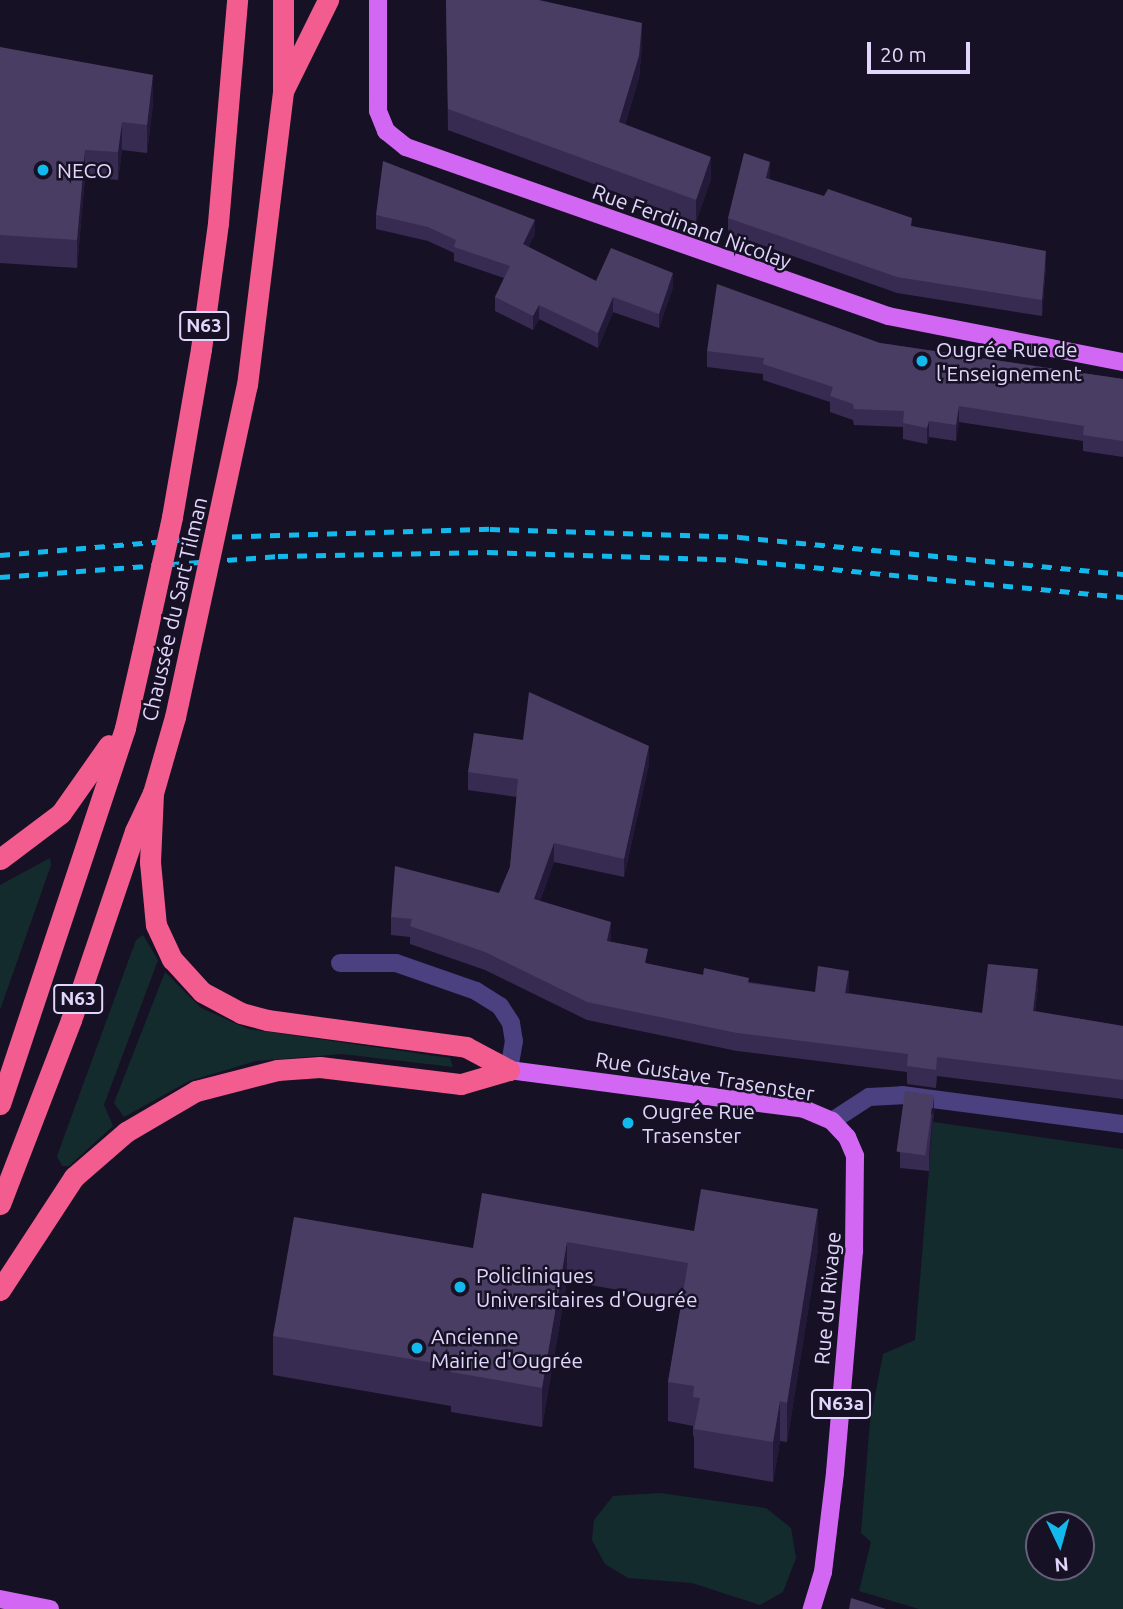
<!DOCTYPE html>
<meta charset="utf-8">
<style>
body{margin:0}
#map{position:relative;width:1123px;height:1609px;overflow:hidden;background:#171125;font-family:Ubuntu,sans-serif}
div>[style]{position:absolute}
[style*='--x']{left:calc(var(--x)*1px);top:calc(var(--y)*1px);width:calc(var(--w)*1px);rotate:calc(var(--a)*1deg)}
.green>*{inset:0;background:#142b2e}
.minor>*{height:18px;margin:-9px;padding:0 9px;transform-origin:9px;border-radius:9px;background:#4b4080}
.major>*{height:18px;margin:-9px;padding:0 9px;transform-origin:9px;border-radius:9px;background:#d267f3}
.highway>*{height:21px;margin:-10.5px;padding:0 10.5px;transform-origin:10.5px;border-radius:10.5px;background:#f25c8f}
.rail>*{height:5px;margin-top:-2.5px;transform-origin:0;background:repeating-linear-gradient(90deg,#13b9ed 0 10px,transparent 0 19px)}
.highway-bridge>*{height:21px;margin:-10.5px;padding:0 10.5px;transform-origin:10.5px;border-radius:10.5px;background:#f25c8f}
.wall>*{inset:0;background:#382b51}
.shaded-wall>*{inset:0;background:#231938}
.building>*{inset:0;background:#4a3d63;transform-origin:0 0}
.dots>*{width:19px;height:19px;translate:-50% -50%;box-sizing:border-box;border:4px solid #171125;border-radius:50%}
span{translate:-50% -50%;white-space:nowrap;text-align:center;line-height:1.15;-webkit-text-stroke:5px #171125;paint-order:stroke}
.shield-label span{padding:2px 5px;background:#171125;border:2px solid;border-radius:5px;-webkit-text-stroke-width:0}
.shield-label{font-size:19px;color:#e1d7fc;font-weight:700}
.poi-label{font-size:21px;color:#e1d7fc}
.left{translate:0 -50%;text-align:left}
.street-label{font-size:21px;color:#e1d7fc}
.north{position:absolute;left:1025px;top:1511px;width:70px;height:70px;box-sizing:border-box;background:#171125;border:2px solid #68607b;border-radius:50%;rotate:175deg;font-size:19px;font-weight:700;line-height:28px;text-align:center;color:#e1d7fc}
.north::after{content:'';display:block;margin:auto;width:24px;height:32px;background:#13b9ed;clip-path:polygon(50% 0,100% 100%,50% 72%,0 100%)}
.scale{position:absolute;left:867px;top:42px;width:103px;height:32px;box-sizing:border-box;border:4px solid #e1d7fc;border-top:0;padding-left:9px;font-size:21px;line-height:24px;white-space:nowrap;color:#e1d7fc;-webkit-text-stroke:5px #171125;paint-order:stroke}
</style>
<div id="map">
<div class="green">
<div style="clip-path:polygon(50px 858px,51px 865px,0 1010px,0 885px)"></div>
<div style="clip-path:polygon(143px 935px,158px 960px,104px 1105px,113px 1126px,69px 1166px,62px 1166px,57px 1156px,136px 940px)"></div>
<div style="clip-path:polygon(165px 972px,201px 1008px,248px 1029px,450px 1058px,453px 1067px,342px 1054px,256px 1061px,189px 1081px,124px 1117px,114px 1103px)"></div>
<div style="clip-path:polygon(evenodd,933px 1122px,1123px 1149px,1123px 1609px,919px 1609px,859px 1591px,871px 1542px,861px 1533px,870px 1422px,883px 1354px,915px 1340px,933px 1122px,1039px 1525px,1081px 1525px,1081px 1567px,1039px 1567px,1039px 1525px)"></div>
<div style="clip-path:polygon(660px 1493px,766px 1508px,791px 1528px,796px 1558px,783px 1592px,760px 1605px,692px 1583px,628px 1578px,605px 1564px,592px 1540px,594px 1520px,613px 1496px)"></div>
</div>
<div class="minor">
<div style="--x:340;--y:963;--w:56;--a:0"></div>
<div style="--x:396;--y:963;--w:85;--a:19.3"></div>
<div style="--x:476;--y:991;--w:28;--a:32"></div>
<div style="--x:500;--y:1006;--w:20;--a:57"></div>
<div style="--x:511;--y:1023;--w:18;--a:81"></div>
<div style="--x:514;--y:1041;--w:29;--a:100"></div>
<div style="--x:832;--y:1121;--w:44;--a:-33"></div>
<div style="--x:869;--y:1097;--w:33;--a:-3"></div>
<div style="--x:902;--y:1095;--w:223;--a:7.5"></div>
</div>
<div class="major">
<div style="--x:378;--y:0;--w:111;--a:90"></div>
<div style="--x:378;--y:111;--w:22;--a:68"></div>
<div style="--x:386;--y:131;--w:26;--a:39"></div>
<div style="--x:406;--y:147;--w:511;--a:19.32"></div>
<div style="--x:888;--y:316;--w:239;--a:11.1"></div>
<div style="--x:509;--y:1070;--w:298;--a:7.5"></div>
<div style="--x:804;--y:1109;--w:30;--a:23"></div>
<div style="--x:832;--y:1121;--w:22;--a:47"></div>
<div style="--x:847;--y:1137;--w:21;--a:67"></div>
<div style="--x:855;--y:1156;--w:95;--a:90.6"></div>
<div style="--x:854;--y:1251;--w:223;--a:94.9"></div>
<div style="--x:835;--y:1473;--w:100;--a:96.9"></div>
<div style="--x:823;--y:1572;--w:39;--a:107"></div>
<div style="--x:0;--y:1599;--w:51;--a:11.3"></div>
</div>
<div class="highway">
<div style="--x:283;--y:88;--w:88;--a:-90"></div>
<div style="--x:283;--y:91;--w:102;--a:-63.7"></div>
<div style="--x:153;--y:793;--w:69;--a:92.5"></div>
<div style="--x:150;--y:862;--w:63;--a:84.6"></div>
<div style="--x:156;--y:925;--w:38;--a:65"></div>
<div style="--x:172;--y:959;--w:45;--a:47.7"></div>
<div style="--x:202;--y:992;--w:44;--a:28.3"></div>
<div style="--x:241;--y:1013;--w:27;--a:15"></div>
<div style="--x:267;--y:1020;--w:201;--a:7.7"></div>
<div style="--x:466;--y:1047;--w:49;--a:28.1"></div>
<div style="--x:0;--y:859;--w:76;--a:-37"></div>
<div style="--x:61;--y:813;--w:83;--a:-54.8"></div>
<div style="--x:0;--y:1104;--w:396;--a:-71.6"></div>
<div style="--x:125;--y:728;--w:81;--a:-77.2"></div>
<div style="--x:0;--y:1204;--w:197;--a:-68.9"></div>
<div style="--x:71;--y:1020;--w:200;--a:-71.3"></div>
<div style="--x:135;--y:831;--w:42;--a:-64.7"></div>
<div style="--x:153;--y:793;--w:79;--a:-73.9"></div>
<div style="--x:0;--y:1290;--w:135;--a:-56.8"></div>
<div style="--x:74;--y:1177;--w:69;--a:-40.9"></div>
<div style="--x:126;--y:1132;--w:81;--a:-30.4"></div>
<div style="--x:196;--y:1091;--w:84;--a:-14.5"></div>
<div style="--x:277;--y:1070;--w:43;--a:-4"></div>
<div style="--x:320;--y:1067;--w:142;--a:6.9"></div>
<div style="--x:461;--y:1084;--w:50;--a:-16.3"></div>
</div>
<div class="rail">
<div style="--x:0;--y:555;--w:214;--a:-4.8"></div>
<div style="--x:213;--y:537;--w:277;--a:-1.7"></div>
<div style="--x:490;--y:529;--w:249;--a:1.8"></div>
<div style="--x:739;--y:537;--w:386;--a:5.5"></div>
<div style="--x:0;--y:577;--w:279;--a:-4.3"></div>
<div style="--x:278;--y:556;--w:210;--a:-1.1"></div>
<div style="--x:488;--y:552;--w:250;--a:1.8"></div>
<div style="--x:738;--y:560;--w:387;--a:5.5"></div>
</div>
<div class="highway-bridge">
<div style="--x:143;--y:649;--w:135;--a:-77.6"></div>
<div style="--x:172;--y:517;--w:170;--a:-80.2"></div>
<div style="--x:201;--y:349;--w:127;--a:-82.3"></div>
<div style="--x:218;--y:223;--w:224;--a:-85.1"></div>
<div style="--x:175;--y:717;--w:340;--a:-77.8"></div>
<div style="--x:247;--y:385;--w:296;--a:-83"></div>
</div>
<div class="wall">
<div style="clip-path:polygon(446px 0,642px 45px,639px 78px,625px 125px,711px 179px,696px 222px,448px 130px)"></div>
<div style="clip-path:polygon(0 47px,153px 103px,147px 153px,122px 150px,118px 180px,85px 177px,77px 268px,0 263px)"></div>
<div style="clip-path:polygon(376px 215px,535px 234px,528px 247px,596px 281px,673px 287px,659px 328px,613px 312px,598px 348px,539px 319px,533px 330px,495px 311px,495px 297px,504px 278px,454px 261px,454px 253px,428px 241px,376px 229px)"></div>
<div style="clip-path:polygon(728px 218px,912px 226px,1046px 266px,1042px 316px,897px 293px,728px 233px)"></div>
<div style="clip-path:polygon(880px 343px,1123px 379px,1123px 457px,1083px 451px,1083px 441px,959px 422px,956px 441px,929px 437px,927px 444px,903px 439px,903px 427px,854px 425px,853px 420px,830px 412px,830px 402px,763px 380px,763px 374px,707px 367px,707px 351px)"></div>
<div style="clip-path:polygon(649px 764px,624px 877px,554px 862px,540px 901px,648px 964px,703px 975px,815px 992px,849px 989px,848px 993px,982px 1013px,1038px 987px,1035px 1011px,1123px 1026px,1123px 1099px,937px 1076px,936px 1088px,907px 1084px,907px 1072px,737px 1051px,587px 1020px,485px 970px,410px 944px,410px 937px,391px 935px,391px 917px,499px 893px,510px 867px,517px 797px,468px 790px,468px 772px)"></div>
<div style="clip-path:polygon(934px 1111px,929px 1171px,900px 1168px,900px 1152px)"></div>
<div style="clip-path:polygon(694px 1231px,818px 1249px,787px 1442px,780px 1441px,773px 1482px,694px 1468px,694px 1437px,693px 1436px,693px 1426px,668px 1421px,668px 1382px,682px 1301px,567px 1281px,542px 1427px,451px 1412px,451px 1406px,273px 1375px,273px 1336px,473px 1248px)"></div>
</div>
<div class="shaded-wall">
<div style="clip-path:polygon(642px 23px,642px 45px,639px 78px,619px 144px,619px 122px)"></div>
<div style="clip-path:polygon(153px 75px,153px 103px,147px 153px,147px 125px)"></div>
<div style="clip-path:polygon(122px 122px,122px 150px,118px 180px,118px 152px)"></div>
<div style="clip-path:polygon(85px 150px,85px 177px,77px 268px,77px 240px)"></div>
<div style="clip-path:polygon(711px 157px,711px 179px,696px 222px,696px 200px)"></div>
<div style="clip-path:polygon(770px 162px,770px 178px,766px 193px,766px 178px)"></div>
<div style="clip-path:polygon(535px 220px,535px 234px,523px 259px,523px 244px)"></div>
<div style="clip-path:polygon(1046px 251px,1046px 266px,1042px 316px,1042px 300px)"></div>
<div style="clip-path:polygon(673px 273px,673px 287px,659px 328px,659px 314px)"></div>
<div style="clip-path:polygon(613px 297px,613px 312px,598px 348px,598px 333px)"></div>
<div style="clip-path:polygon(539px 305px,539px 319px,533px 330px,533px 316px)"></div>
<div style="clip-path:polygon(959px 406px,959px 422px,956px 441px,956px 425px)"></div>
<div style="clip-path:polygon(929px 421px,929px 437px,927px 444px,927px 428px)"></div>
<div style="clip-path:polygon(649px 746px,649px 764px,624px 877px,624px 859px)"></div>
<div style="clip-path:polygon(554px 843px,554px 862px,534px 918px,534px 899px)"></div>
<div style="clip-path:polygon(611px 922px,611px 940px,607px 959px,607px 941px)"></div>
<div style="clip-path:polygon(1038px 969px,1038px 987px,1033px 1029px,1033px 1011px)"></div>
<div style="clip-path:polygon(849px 971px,849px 989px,845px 1011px,845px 993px)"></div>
<div style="clip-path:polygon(934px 1095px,934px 1111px,929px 1171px,929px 1155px)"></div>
<div style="clip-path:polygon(818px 1209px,818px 1249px,787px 1442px,787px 1403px)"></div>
<div style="clip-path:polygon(567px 1242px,567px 1281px,542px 1427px,542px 1388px)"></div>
<div style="clip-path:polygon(780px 1401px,780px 1441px,773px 1482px,773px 1442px)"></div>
</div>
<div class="building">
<div style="clip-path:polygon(446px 0,539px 0,642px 23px,639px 56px,619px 122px,711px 157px,696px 200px,448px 109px)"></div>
<div style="clip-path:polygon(0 47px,153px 75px,147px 125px,122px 122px,118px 152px,85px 150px,77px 240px,0 235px)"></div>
<div style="clip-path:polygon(744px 153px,770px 162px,766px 178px,824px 196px,828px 189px,912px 218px,911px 226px,1046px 251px,1042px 300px,897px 277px,728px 218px)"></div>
<div style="clip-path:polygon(383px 161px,535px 220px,523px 244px,596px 281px,611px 248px,673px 273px,659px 314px,613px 297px,598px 333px,539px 305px,533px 316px,495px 297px,510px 266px,454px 247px,456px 240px,428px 227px,376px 215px)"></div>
<div style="clip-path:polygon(717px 284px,880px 343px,1123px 379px,1123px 441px,1083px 435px,1084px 426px,959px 406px,956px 425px,929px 421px,927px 428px,903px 423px,904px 411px,854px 409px,853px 404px,830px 396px,833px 387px,763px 364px,764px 358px,707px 351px)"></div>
<div style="clip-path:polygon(529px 692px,649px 746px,624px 859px,554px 843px,534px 899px,611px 922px,607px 941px,648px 949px,645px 963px,703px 975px,704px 968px,749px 978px,748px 983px,815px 992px,818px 966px,849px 971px,845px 993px,982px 1013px,988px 964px,1038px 969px,1033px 1011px,1123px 1026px,1123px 1080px,937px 1057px,936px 1070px,907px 1066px,908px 1054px,737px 1033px,587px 1002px,485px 952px,410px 926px,412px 919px,391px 917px,395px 866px,499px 893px,510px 867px,518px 779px,468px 772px,474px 733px,523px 740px)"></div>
<div style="left:905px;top:1091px;width:29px;height:61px;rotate:8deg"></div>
<div style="clip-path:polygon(701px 1189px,818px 1209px,787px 1403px,780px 1401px,773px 1442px,694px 1429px,700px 1398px,693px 1397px,694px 1386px,668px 1382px,688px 1263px,567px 1242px,542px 1388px,451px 1372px,452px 1366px,273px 1336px,294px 1217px,473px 1248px,482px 1193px,694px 1231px)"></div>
<div style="clip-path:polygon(851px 1598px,886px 1609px,849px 1609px)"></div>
</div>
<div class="dots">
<div style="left:43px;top:170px;background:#13b9ed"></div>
<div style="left:922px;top:361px;background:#13b9ed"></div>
<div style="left:628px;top:1123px;background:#13b9ed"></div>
<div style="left:460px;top:1287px;background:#13b9ed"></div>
<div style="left:417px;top:1348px;background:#13b9ed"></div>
</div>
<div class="shield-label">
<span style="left:204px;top:326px">N63</span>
<span style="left:78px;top:999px">N63</span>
<span style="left:841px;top:1404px">N63a</span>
</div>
<div class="poi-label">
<span class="left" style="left:57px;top:170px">NECO</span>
<span class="left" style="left:936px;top:361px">Ougrée Rue de<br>l'Enseignement</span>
<span class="left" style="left:642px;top:1123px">Ougrée Rue<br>Trasenster</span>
<span class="left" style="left:476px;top:1287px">Policliniques<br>Universitaires d'Ougrée</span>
<span class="left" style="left:431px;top:1348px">Ancienne<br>Mairie d'Ougrée</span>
</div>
<div class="street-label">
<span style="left:692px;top:226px;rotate:20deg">Rue Ferdinand Nicolay</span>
<span style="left:174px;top:609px;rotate:-77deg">Chaussée du Sart Tilman</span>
<span style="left:705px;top:1076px;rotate:9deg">Rue Gustave Trasenster</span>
<span style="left:827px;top:1298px;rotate:-85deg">Rue du Rivage</span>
</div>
<div class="north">N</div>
<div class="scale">20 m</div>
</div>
